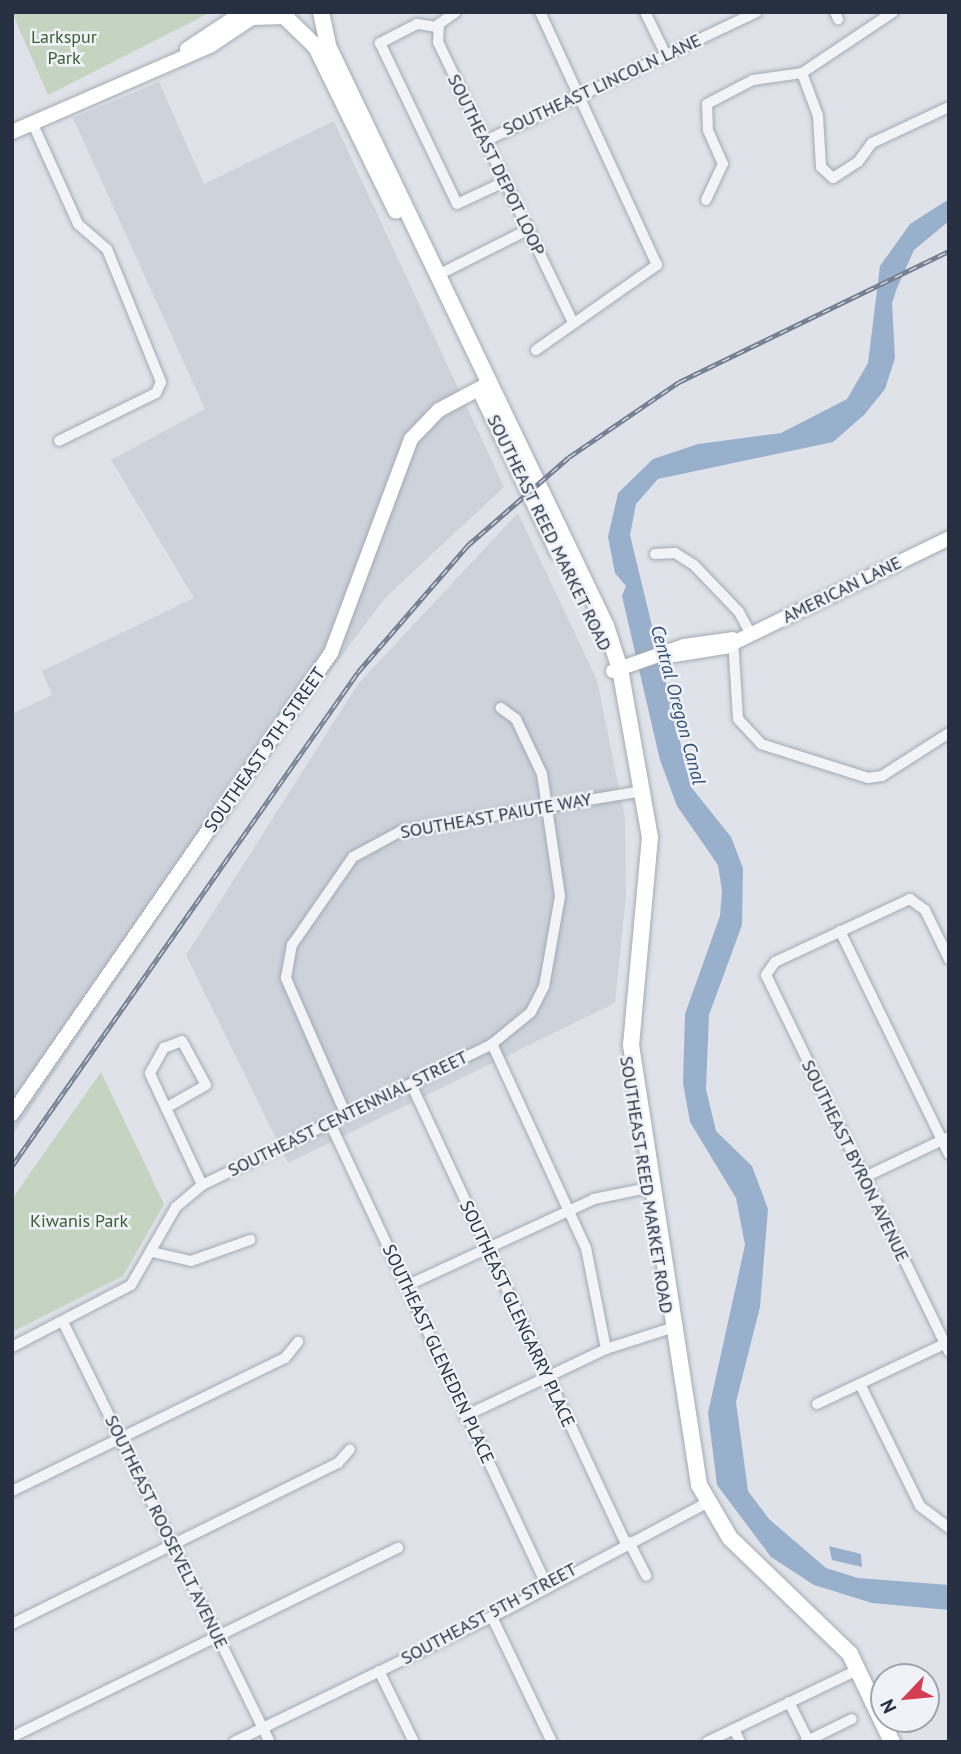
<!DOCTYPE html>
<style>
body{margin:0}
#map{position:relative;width:961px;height:1754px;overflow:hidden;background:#dfe3e9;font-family:"PT Sans",sans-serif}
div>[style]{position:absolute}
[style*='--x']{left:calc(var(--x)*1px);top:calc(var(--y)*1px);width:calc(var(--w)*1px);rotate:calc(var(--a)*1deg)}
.built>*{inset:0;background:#cdd2db}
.green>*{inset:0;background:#c4d4c0}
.water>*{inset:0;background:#98b0cb}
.roads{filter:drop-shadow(0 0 2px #a4aab3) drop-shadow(0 0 2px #a4aab3)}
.street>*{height:10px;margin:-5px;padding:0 5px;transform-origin:5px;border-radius:5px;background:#f2f4f7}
.secondary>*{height:14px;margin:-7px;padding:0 7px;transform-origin:7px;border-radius:7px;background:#fff}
.primary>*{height:16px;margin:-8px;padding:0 8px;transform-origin:8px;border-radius:8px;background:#fff}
.rail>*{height:5px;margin-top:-2.5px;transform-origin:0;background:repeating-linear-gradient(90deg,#eff2f7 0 8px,#788294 0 16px);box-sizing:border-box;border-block:2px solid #788294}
span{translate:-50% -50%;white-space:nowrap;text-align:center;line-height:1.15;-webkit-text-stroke:5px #eff2f7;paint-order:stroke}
.park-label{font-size:18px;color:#3b5e34}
.street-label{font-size:18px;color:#273041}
.water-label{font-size:19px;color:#2f4e77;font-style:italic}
.frame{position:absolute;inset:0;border:14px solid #273041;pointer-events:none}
.north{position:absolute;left:870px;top:1663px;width:70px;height:70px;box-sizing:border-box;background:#eff2f7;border:2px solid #9fa4ae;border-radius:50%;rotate:244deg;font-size:19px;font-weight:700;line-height:28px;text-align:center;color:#273041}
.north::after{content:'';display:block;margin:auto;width:24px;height:32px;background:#d53d52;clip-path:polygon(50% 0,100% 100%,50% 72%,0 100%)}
</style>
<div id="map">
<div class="built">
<div style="clip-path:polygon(159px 82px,204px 184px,334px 121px,504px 487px,385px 598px,276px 744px,12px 1136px,12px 714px,52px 695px,42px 671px,194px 598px,111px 460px,205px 409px,73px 118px)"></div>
<div style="clip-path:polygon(518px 513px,597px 680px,625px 818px,626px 896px,615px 1003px,288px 1163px,186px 955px,358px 684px)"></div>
</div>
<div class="green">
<div style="clip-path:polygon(12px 12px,211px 12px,48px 95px)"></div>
<div style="clip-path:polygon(101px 1072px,164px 1204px,123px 1276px,12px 1332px,12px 1199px)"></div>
</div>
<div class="water">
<div style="clip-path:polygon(949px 199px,949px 221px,914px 250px,897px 288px,892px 303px,895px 358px,885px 389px,864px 415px,833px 442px,658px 479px,636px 504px,630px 535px,691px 787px,731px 837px,743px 868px,742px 925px,709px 1015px,706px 1089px,716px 1131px,752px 1166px,768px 1209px,760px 1307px,736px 1402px,748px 1491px,769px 1519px,826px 1568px,858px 1578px,949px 1585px,949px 1610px,872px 1603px,814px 1585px,771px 1557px,717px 1485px,708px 1413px,745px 1245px,736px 1198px,690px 1122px,683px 1083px,685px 1014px,720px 916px,722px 891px,718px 865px,677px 806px,660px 760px,622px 596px,626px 586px,615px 573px,608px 537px,618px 493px,653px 459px,698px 444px,781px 433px,847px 399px,868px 363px,880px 266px,910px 224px)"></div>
<div style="clip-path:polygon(829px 1546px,861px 1554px,862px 1567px,832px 1560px)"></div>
</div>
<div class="roads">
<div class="street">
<div style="--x:456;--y:12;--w:21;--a:145"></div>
<div style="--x:439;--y:24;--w:18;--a:93"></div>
<div style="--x:438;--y:42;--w:312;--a:64.3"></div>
<div style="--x:645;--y:12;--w:48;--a:64"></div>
<div style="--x:835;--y:12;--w:8;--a:67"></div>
<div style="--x:437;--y:27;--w:20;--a:-171"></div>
<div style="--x:417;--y:24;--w:42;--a:152.8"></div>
<div style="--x:380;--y:43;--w:178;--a:64.4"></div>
<div style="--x:457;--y:204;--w:52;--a:-25.1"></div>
<div style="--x:802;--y:73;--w:46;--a:69.6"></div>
<div style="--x:818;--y:116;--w:51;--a:86.6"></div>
<div style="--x:821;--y:167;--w:16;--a:43"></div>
<div style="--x:833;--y:178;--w:30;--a:-33"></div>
<div style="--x:858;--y:162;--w:24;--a:-54"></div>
<div style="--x:872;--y:143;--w:85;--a:-25.1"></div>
<div style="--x:32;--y:122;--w:112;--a:65.7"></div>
<div style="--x:78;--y:224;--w:38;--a:41"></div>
<div style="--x:107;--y:249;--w:144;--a:67.9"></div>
<div style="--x:161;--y:382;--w:12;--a:114"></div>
<div style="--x:156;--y:393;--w:108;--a:153.7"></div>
<div style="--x:485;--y:141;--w:301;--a:-25.4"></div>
<div style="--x:706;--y:200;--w:40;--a:-65"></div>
<div style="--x:723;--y:164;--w:37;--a:-114"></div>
<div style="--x:708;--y:130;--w:26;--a:-92"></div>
<div style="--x:707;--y:104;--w:52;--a:-27.6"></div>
<div style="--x:753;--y:80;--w:49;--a:-8.1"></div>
<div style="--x:802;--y:73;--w:110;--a:-33.8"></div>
<div style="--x:438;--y:275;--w:100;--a:-26.8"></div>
<div style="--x:536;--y:350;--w:148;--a:-35.1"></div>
<div style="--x:657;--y:265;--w:279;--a:-114.8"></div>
<div style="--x:655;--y:554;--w:20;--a:-3"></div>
<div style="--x:675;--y:553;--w:22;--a:32"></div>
<div style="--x:694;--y:565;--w:65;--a:46.2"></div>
<div style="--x:739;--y:612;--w:24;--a:62"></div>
<div style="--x:733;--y:639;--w:80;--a:86.4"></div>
<div style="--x:738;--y:719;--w:34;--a:47"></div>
<div style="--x:761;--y:744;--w:112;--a:17.6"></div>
<div style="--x:868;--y:778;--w:14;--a:-8"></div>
<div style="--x:882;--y:776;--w:80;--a:-32.7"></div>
<div style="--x:840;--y:931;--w:248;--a:64"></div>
<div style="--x:949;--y:959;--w:55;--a:-116.1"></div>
<div style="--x:925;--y:910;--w:19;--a:-144"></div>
<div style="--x:910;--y:899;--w:149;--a:155"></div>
<div style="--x:775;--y:962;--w:16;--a:125"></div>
<div style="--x:766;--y:975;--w:419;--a:64.1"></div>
<div style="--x:182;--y:1041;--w:50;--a:61.4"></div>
<div style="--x:206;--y:1085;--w:46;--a:150.1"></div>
<div style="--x:166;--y:1108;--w:38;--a:-115"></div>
<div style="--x:150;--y:1073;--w:29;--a:-61"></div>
<div style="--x:164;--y:1048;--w:19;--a:-21"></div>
<div style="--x:492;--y:1044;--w:225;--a:65.3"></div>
<div style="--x:586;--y:1248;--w:103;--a:78.8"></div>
<div style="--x:411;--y:1084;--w:508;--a:64.95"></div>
<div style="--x:166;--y:1108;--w:85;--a:64.9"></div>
<div style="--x:346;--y:1115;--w:150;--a:-113.7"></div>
<div style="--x:286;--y:978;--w:34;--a:-80"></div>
<div style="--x:292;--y:945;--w:107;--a:-55.3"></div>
<div style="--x:353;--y:857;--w:55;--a:-28.4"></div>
<div style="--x:401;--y:831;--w:245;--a:-9.4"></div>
<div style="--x:330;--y:1123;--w:509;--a:64.89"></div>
<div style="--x:863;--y:1178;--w:95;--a:-25.5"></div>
<div style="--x:152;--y:1252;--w:40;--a:13"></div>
<div style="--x:191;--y:1261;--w:63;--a:-19.6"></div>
<div style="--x:406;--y:1286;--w:207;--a:-24.8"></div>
<div style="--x:594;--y:1199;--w:59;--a:-11.7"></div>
<div style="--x:63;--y:1322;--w:468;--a:63.8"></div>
<div style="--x:12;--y:1347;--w:134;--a:-27.5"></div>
<div style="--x:131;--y:1285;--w:90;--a:-60"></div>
<div style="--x:176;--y:1207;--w:34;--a:-40"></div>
<div style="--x:202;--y:1185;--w:322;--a:-25.9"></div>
<div style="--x:492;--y:1044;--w:50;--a:-39.4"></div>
<div style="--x:531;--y:1012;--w:28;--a:-63"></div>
<div style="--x:544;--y:987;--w:92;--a:-80"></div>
<div style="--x:560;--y:896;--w:123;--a:-98.4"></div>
<div style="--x:542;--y:774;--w:61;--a:-115.3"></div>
<div style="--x:516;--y:719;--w:19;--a:-144"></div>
<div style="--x:860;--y:1384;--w:136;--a:63.8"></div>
<div style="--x:920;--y:1506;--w:36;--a:37"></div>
<div style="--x:817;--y:1404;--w:146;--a:-25.2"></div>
<div style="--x:465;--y:1416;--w:156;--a:-25.4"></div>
<div style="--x:606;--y:1349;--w:75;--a:-17.9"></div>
<div style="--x:12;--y:1491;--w:304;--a:-26"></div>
<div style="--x:285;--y:1358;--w:21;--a:-51"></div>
<div style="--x:629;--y:1542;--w:38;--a:63"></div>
<div style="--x:492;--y:1617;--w:139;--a:64.4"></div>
<div style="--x:12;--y:1624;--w:364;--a:-26.3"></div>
<div style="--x:338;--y:1463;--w:18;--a:-49"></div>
<div style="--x:379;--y:1671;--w:79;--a:63.8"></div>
<div style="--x:789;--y:1702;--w:42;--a:63.4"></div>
<div style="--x:734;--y:1729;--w:14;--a:65"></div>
<div style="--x:12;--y:1737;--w:430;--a:-26.1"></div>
<div style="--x:234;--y:1742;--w:302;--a:-25.9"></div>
<div style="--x:506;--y:1610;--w:227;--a:-28.1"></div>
<div style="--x:707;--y:1742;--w:166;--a:-25.6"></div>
<div style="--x:805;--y:1742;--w:52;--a:-26.1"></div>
</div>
<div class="secondary">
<div style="--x:187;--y:49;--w:67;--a:-33.5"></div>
<div style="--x:12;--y:132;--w:216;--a:-23.5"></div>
<div style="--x:210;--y:46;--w:50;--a:-33.7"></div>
<div style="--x:252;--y:18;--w:32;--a:-2"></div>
<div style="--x:674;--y:655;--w:52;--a:-8.9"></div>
<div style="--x:725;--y:647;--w:249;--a:-25.9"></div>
<div style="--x:613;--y:671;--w:75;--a:-19.4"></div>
<div style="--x:684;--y:646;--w:49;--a:-8.1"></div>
<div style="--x:12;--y:1114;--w:561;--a:-55.32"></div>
<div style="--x:331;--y:653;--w:228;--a:-69.5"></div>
<div style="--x:411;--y:439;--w:40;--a:-46"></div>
<div style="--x:439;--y:410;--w:55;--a:-28"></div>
</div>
<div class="primary">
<div style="--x:280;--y:12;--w:50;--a:44.2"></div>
<div style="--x:316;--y:47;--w:182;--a:63.9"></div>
<div style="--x:321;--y:12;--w:35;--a:78"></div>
<div style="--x:328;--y:46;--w:643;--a:64.39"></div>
<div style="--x:606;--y:626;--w:45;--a:72"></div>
<div style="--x:620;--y:669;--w:171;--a:79.9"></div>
<div style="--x:650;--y:837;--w:209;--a:95.2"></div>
<div style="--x:631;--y:1045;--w:445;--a:81.2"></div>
<div style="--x:699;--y:1485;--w:61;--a:59.7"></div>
<div style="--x:730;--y:1538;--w:167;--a:44"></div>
<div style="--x:850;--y:1654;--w:98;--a:64.5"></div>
<div style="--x:481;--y:392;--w:178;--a:64.3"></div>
</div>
</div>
<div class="rail">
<div style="--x:12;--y:1166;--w:603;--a:-54.99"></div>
<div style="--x:358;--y:672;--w:167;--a:-49.1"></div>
<div style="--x:467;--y:546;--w:135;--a:-41.1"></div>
<div style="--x:569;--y:457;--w:133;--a:-34.3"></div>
<div style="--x:679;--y:382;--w:300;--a:-25.9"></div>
</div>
<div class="park-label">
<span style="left:64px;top:48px">Larkspur<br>Park</span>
<span style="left:79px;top:1221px">Kiwanis Park</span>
</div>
<div class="street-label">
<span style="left:602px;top:85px;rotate:-25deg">SOUTHEAST LINCOLN LANE</span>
<span style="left:496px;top:165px;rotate:64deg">SOUTHEAST DEPOT LOOP</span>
<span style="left:549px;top:533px;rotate:64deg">SOUTHEAST REED MARKET ROAD</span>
<span style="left:842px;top:590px;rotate:-26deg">AMERICAN LANE</span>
<span style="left:265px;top:750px;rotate:-55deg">SOUTHEAST 9TH STREET</span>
<span style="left:496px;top:816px;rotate:-10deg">SOUTHEAST PAIUTE WAY</span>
<span style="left:348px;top:1114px;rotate:-26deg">SOUTHEAST CENTENNIAL STREET</span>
<span style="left:855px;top:1161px;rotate:64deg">SOUTHEAST BYRON AVENUE</span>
<span style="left:646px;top:1185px;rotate:81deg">SOUTHEAST REED MARKET ROAD</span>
<span style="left:517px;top:1314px;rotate:65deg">SOUTHEAST GLENGARRY PLACE</span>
<span style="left:438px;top:1354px;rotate:65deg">SOUTHEAST GLENEDEN PLACE</span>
<span style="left:166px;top:1532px;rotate:64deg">SOUTHEAST ROOSEVELT AVENUE</span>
<span style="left:489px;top:1614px;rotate:-28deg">SOUTHEAST 5TH STREET</span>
</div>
<div class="water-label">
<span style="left:678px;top:705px;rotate:75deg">Central Oregon Canal</span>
</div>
<div class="frame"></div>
<div class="north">N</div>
</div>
